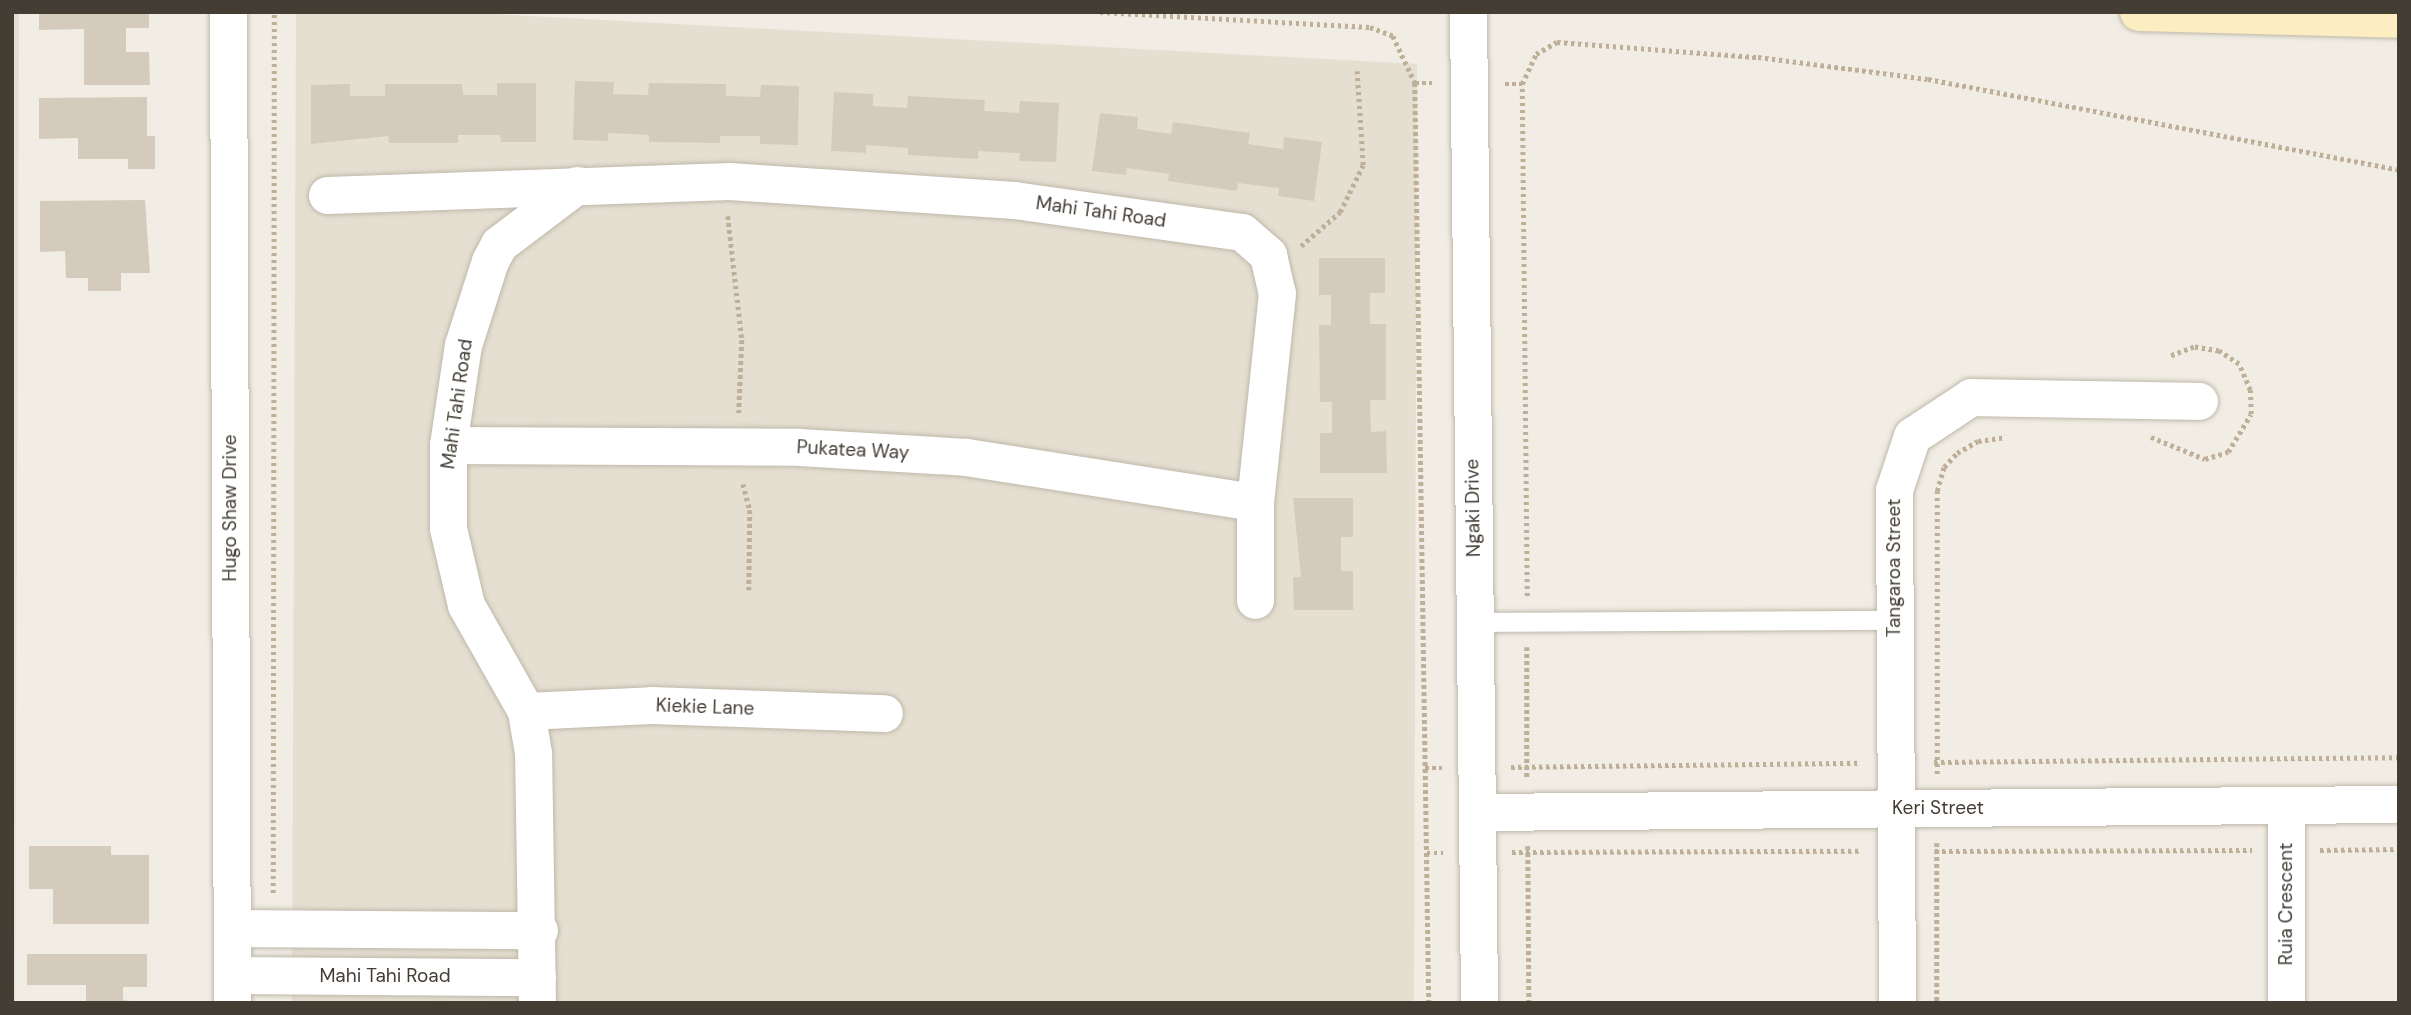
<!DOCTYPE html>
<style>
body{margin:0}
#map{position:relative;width:2411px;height:1015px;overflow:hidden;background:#f1ede4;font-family:"DM Sans",sans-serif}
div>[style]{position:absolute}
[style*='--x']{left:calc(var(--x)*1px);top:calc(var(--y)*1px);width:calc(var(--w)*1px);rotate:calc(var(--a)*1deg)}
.residential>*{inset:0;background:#e5dfd2}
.building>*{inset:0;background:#d5cbbc}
.path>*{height:4.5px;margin-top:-2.25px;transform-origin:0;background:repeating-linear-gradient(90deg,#beb098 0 3.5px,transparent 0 7px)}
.roads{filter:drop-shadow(0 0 2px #bfb8aa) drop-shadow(0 0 2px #bfb8aa)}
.service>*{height:19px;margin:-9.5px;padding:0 9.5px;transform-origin:9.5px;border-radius:9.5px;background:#fff}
.minor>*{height:37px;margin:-18.5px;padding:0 18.5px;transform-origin:18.5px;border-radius:18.5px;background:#fff}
.secondary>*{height:38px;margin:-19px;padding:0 19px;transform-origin:19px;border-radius:19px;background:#fdeec2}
span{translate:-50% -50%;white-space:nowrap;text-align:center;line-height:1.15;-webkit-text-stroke:6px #fff;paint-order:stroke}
.street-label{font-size:19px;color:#433d34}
.frame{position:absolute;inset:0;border:14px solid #433d34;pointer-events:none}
</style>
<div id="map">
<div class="residential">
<div style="clip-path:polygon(12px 12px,19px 12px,15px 1003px,12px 1003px)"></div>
<div style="clip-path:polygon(296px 12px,457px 12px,1417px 64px,1414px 1003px,292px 1003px)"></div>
</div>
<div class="building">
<div style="clip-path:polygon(39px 12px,149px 12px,149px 28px,126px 28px,126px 52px,149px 52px,150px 85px,84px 85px,84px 29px,39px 30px)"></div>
<div style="clip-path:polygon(575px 81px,614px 82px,613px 94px,648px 95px,649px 83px,726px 84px,726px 96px,760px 97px,761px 85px,799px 86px,798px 145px,760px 144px,760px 136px,720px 136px,720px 143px,649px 142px,649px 135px,608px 133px,608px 141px,573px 140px)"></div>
<div style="clip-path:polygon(497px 83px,536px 83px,536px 142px,501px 142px,500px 135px,458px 135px,458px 143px,389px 143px,388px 136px,311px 144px,311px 85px,350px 84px,350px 96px,385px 96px,385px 84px,462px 84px,463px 95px,497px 95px)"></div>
<div style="clip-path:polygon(834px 92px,873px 94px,873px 106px,907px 108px,908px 96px,985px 100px,984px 111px,1019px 113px,1020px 101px,1059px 103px,1056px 162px,1019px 161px,1020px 153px,978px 151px,978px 159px,908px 155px,908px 148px,866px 145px,866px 153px,831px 151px)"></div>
<div style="clip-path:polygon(147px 97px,147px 136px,155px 136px,155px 169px,128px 169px,128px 159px,78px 159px,78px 138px,39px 139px,39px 98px)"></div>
<div style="clip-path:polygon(1100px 113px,1138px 117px,1137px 129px,1171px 134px,1173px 122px,1250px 133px,1248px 144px,1283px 149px,1284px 137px,1322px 142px,1314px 201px,1278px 196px,1279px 188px,1238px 183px,1237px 191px,1168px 181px,1169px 174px,1127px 168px,1126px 175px,1092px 171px)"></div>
<div style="clip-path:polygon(145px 200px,150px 273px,121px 273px,121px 291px,88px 291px,88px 278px,66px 278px,65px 251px,40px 252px,40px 201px)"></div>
<div style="clip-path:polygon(1319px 258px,1385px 258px,1385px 293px,1370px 293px,1370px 324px,1386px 324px,1386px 400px,1370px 400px,1371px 432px,1386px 431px,1387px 473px,1320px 473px,1320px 433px,1332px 433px,1332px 402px,1320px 402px,1319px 325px,1331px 325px,1331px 295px,1319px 295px)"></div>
<div style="clip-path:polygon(1293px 498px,1353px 498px,1353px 537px,1341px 537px,1341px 571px,1353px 571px,1353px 610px,1294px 610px,1293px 577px,1301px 577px)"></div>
<div style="clip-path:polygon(29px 846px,111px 846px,111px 855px,149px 855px,149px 924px,53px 924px,53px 889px,29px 889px)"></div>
<div style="clip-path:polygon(27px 954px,147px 954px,147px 987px,123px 987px,123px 1000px,147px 1003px,86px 1003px,86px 985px,27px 985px)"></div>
</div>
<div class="path">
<div style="--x:1100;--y:12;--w:270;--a:3.2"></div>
<div style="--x:1370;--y:27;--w:25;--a:21"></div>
<div style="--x:1393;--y:36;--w:52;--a:64.9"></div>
<div style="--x:1415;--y:83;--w:19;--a:0"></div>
<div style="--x:1415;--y:83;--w:920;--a:89.13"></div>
<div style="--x:1505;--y:84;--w:17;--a:0"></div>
<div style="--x:728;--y:216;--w:125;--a:83.6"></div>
<div style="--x:742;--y:340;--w:73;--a:92.4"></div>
<div style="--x:1301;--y:246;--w:52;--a:-41.1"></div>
<div style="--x:1340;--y:212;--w:52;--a:-63.9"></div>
<div style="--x:1363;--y:165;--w:94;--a:-93.7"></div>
<div style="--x:2151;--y:437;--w:58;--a:22.2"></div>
<div style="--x:2205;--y:459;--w:24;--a:-17"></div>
<div style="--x:2228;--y:452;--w:44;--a:-58.8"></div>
<div style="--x:2251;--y:414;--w:24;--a:-92"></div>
<div style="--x:2250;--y:390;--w:28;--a:-113"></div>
<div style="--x:2239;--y:364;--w:24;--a:-147"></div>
<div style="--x:2219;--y:351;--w:25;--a:-171"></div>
<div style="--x:2194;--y:347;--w:26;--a:159"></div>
<div style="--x:743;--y:484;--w:27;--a:75"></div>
<div style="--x:750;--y:510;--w:80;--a:90.7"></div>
<div style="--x:1527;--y:596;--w:512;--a:-90.56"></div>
<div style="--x:1522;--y:84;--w:33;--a:-65"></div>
<div style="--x:1536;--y:54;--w:24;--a:-30"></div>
<div style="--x:1557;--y:42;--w:202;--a:4.3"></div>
<div style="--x:1758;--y:57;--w:171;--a:7.4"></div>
<div style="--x:1928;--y:79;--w:480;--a:10.9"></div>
<div style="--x:1527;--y:647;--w:131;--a:90"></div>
<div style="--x:1934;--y:762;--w:465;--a:-0.6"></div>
<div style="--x:1511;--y:767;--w:348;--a:-0.7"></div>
<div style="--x:1425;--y:768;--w:17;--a:0"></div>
<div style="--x:1937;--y:774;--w:283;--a:-90"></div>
<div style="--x:1937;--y:491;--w:25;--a:-74"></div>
<div style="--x:1944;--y:467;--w:19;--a:-47"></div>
<div style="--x:1957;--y:453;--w:24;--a:-30"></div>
<div style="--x:1978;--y:441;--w:28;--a:-8"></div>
<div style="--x:1937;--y:843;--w:160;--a:90"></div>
<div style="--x:1528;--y:846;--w:157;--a:89.6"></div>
<div style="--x:2320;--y:850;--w:79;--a:-0.7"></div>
<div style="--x:1935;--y:851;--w:317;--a:-0.2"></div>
<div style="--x:1512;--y:852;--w:348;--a:-0.2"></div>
<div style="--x:1427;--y:853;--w:16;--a:0"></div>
<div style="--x:273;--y:893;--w:881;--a:-89.93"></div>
</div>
<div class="roads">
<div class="service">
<div style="--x:1474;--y:622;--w:420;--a:-0.3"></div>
</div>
<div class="minor">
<div style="--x:228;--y:12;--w:991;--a:89.77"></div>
<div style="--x:1468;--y:12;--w:991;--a:89.36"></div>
<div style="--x:327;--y:195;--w:402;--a:-2"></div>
<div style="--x:729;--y:181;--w:286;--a:3.8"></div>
<div style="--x:1014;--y:200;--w:230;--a:8"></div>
<div style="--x:1242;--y:232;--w:35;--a:41"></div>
<div style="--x:1268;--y:255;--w:39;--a:77"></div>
<div style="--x:1277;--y:293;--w:210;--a:96"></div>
<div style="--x:1255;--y:502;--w:98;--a:90"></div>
<div style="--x:448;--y:445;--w:351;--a:0.3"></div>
<div style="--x:799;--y:447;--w:167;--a:3.4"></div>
<div style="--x:966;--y:457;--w:292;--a:8.9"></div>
<div style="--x:526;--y:711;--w:125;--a:-2.7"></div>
<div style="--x:651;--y:705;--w:233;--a:2"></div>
<div style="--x:2286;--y:805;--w:198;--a:90"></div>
<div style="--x:1477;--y:812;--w:922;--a:-0.5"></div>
<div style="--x:232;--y:928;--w:307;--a:0.4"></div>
<div style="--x:232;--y:975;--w:305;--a:0.4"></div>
<div style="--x:537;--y:1003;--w:250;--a:-90.9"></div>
<div style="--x:533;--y:753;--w:43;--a:-99.5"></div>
<div style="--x:526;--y:711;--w:122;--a:-119.5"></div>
<div style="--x:466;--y:605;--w:79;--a:-103.2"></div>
<div style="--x:448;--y:528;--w:83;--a:-90"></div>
<div style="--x:448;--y:445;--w:101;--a:-81.5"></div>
<div style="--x:463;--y:345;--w:88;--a:-72.2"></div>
<div style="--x:490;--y:261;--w:19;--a:-62"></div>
<div style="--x:499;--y:244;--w:98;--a:-37.1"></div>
<div style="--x:1897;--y:1003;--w:513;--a:-90.34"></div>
<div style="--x:1894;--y:490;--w:57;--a:-71.6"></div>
<div style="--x:1912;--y:436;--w:71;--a:-33.5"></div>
<div style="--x:1971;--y:397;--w:228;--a:1"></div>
</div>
<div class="secondary">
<div style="--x:2139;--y:12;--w:260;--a:1.5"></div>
</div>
</div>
<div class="street-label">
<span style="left:1101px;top:212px;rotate:8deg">Mahi Tahi Road</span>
<span style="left:457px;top:404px;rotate:-82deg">Mahi Tahi Road</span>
<span style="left:853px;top:450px;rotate:3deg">Pukatea Way</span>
<span style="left:230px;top:508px;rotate:-90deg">Hugo Shaw Drive</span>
<span style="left:1473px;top:508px;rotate:-91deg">Ngaki Drive</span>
<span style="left:1894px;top:568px;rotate:-90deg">Tangaroa Street</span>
<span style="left:705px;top:707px;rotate:2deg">Kiekie Lane</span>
<span style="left:1938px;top:808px">Keri Street</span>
<span style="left:2286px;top:904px;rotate:-90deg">Ruia Crescent</span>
<span style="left:385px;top:976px">Mahi Tahi Road</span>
</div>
<div class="frame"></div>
</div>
